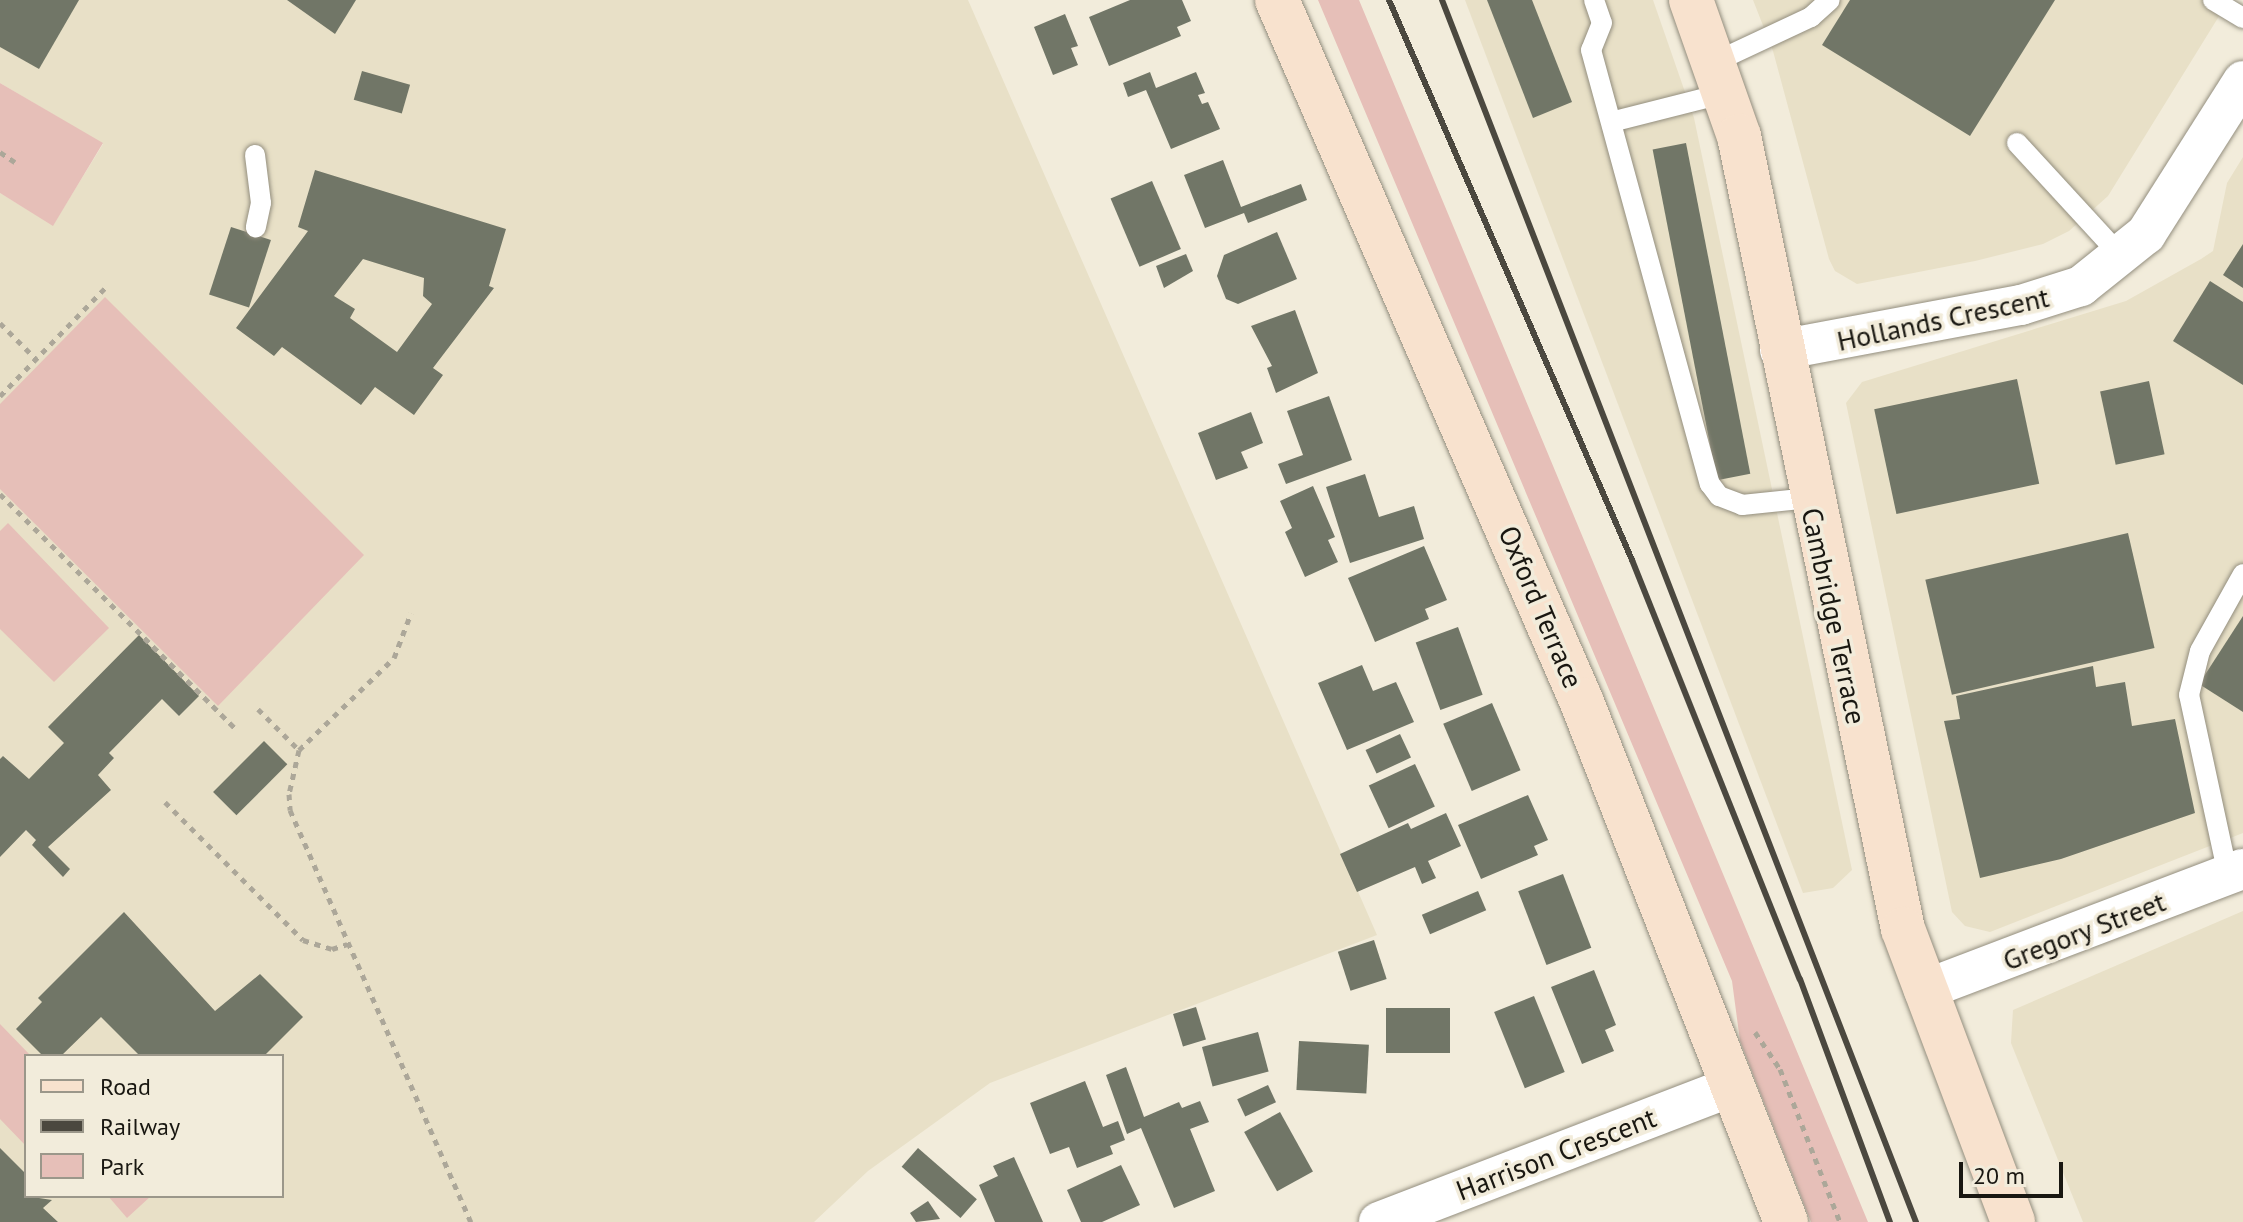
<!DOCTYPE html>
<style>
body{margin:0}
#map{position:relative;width:2243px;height:1222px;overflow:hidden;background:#f2ecdb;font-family:"PT Sans",sans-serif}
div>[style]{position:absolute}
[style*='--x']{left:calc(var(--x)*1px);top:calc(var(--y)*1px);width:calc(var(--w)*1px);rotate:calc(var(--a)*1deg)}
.built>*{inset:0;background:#e8e0c7}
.green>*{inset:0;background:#e6bfb8}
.building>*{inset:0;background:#717667;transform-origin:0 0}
.path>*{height:5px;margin-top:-2.5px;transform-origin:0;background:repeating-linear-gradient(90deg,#aca799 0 6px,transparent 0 12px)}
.roads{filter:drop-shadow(0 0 2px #938e7e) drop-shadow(0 0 2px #938e7e)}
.lane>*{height:20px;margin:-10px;padding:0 10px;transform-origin:10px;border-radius:10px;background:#fff}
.street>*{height:40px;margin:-20px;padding:0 20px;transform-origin:20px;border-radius:20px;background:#fff}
.secondary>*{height:44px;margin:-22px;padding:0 22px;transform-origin:22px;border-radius:22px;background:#f8e2ce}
.rail>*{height:6px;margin:-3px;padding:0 3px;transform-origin:3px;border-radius:3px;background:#4b483f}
span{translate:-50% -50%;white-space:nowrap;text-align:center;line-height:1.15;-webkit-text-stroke:7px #f2ecdb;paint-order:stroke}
.street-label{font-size:28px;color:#191711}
.legend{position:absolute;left:24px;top:1054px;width:260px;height:144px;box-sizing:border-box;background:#f2ecdb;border:2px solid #9b978a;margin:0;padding:10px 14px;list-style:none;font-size:24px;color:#191711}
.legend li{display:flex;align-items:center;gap:16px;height:40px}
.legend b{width:40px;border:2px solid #9b978a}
.scale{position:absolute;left:1959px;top:1162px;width:104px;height:36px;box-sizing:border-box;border:4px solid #191711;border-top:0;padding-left:10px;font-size:24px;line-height:28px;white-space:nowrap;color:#191711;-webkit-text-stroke:6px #f2ecdb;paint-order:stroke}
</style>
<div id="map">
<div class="built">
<div style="clip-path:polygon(evenodd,0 0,968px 0,1377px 935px,990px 1083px,868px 1171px,814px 1222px,0 1222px,0 193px,53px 225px,103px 144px,0 83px,0 0,26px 1056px,282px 1056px,282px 1196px,26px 1196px,26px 1056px)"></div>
<div style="clip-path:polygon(1465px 0,1653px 0,1694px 118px,1852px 870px,1833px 888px,1803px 893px)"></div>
<div style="clip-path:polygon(1753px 0,2229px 0,2108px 196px,2069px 231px,2043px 244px,1975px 261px,1857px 284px,1835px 271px,1829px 259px,1773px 51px)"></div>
<div style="clip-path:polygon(2243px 157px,2243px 833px,1990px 932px,1965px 926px,1952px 912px,1846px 403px,1862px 382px,2126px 301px,2201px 259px,2213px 251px,2227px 183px)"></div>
<div style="clip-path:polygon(2243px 911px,2243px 1222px,2083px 1222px,2011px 1043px,2013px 1010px)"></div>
</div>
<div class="green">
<div style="clip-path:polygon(1318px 0,1359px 0,1868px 1222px,1811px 1222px,1740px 1041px,1732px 981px)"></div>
<div style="clip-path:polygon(0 83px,103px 143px,53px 226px,0 193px)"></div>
<div style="clip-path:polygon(105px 297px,364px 555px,218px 706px,0 489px,0 404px)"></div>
<div style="clip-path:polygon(8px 523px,109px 628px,54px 682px,0 629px,0 531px)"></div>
<div style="clip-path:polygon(0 1024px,31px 1056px,26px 1056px,26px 1146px,0 1119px)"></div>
<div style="clip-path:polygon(108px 1196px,151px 1196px,127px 1218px)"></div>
</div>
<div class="building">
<div style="clip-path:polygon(0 0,79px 0,39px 69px,0 47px)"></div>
<div style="clip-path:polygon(287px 0,356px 0,335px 34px)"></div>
<div style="clip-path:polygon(1130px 0,1182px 0,1191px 21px,1177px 27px,1181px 36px,1109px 66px,1089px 17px)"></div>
<div style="clip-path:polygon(1487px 0,1532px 0,1572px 102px,1533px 118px)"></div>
<div style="clip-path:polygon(1850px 0,2055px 0,1970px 136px,1822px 45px)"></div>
<div style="clip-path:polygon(1065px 14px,1078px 46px,1071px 48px,1078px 65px,1053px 75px,1034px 27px)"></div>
<div style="left:362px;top:71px;width:50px;height:30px;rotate:16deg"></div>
<div style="clip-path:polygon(1150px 72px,1156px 88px,1196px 72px,1205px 93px,1198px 95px,1202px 104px,1208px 102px,1220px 129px,1171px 149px,1146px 90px,1128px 97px,1123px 83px)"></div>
<div style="left:1686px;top:143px;width:337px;height:34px;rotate:79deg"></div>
<div style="clip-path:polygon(1223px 160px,1241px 207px,1301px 184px,1307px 200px,1248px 223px,1244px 213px,1205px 228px,1184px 175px)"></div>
<div style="clip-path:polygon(evenodd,315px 170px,506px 229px,489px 286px,494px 288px,433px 368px,443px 375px,414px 415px,375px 387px,361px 405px,282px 347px,274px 356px,236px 328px,308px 231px,298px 227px,315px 170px,363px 259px,424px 278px,423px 296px,432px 304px,397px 352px,350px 318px,355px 309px,334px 296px,363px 259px)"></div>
<div style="left:1152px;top:181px;width:74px;height:45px;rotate:67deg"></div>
<div style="left:231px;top:227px;width:42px;height:71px;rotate:18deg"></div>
<div style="clip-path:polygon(1277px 232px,1297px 279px,1238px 304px,1226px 299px,1217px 276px,1224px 255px)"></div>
<div style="clip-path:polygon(2243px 244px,2243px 288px,2223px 275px)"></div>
<div style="clip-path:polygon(1186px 254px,1193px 271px,1164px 288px,1156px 266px)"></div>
<div style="clip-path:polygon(2210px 281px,2243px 302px,2243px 385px,2173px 341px)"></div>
<div style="clip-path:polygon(1295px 310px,1318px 373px,1276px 393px,1267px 368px,1272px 366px,1251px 326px)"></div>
<div style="left:2017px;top:379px;width:107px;height:146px;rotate:78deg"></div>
<div style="left:2149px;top:381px;width:75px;height:50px;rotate:78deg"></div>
<div style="clip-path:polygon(1329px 396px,1352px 460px,1286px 484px,1278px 464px,1303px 455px,1287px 411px)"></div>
<div style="clip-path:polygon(1251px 412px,1263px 443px,1241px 452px,1248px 468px,1216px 480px,1198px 433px)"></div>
<div style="clip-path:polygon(1365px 474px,1379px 517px,1414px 506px,1424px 539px,1350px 563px,1326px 487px)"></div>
<div style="clip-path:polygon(1313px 486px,1335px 537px,1328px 540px,1338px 562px,1305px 577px,1285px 532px,1292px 528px,1280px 501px)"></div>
<div style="left:2128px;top:533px;width:118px;height:208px;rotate:77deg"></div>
<div style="clip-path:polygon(1424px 546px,1447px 600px,1425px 609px,1429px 619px,1375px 642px,1348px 578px)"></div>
<div style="clip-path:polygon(2243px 616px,2243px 712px,2199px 684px)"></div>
<div style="left:1458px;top:627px;width:72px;height:45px;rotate:70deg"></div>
<div style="clip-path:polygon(139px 635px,199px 696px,179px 716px,162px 699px,109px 753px,114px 758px,98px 775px,111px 790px,48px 847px,70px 869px,63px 877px,32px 845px,36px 840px,26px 830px,0 857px,0 759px,3px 756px,29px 779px,64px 743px,48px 727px)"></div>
<div style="clip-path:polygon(1362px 665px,1373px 691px,1396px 682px,1414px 722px,1347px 750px,1318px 683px)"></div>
<div style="clip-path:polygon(2093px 666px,2096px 687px,2125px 682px,2132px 726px,2175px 719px,2195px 813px,2061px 859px,1980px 878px,1944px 721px,1960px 719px,1956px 696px)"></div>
<div style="left:1492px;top:703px;width:73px;height:53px;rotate:67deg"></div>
<div style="left:1400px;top:734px;width:26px;height:38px;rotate:65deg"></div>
<div style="left:264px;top:741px;width:33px;height:72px;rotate:45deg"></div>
<div style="left:1415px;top:764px;width:47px;height:51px;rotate:65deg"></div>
<div style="clip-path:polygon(1528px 795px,1548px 840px,1534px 846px,1538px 855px,1481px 879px,1458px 825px)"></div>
<div style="clip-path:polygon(1446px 813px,1461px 846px,1428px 861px,1436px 878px,1422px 884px,1415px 867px,1357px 892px,1340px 854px,1408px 823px,1411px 829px)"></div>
<div style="left:1563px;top:874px;width:79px;height:48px;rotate:69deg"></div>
<div style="left:1478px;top:891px;width:21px;height:61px;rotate:67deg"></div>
<div style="clip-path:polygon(124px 912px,215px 1011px,260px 974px,303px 1017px,264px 1056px,140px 1056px,101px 1017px,61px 1056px,43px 1056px,16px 1029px,42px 1002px,38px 998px)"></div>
<div style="left:1374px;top:940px;width:41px;height:38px;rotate:72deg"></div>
<div style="clip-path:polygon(1594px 970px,1616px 1025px,1605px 1030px,1614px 1051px,1582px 1064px,1551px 987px)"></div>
<div style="left:1534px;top:996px;width:82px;height:43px;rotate:68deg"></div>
<div style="left:1196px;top:1007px;width:34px;height:24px;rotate:73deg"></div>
<div style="left:1386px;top:1008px;width:64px;height:45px"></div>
<div style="left:1258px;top:1032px;width:41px;height:58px;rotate:75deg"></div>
<div style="left:1299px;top:1041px;width:70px;height:49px;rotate:3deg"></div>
<div style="clip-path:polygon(1126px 1067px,1144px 1117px,1179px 1102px,1182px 1108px,1200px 1101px,1209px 1122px,1190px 1129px,1215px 1191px,1174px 1208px,1141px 1128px,1127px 1134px,1106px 1075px)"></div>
<div style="clip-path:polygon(1085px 1081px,1103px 1127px,1118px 1121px,1125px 1140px,1110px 1146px,1113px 1154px,1077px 1168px,1069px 1147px,1050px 1154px,1030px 1103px)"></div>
<div style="left:1268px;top:1085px;width:19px;height:34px;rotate:65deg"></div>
<div style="left:1280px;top:1112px;width:68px;height:41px;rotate:61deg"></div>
<div style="clip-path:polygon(0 1148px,26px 1174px,26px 1196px,52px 1200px,43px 1208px,58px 1222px,0 1222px)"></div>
<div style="left:918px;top:1148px;width:78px;height:25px;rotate:41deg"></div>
<div style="clip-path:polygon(1014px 1157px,1043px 1222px,995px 1222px,979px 1185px,998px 1176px,993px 1166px)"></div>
<div style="clip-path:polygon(1121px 1165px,1140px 1205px,1102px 1222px,1081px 1222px,1067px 1190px)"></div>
<div style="clip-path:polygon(928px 1201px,940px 1219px,916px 1222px,910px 1213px)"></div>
</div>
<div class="path">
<div style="--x:0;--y:152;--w:18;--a:34"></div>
<div style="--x:0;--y:323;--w:51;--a:45"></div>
<div style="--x:0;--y:396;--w:155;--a:-45.8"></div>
<div style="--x:0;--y:494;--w:333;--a:44.9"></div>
<div style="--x:258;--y:709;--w:58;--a:45"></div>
<div style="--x:299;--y:750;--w:45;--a:102.8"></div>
<div style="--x:289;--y:794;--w:16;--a:86"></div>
<div style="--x:290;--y:810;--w:450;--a:66.3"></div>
<div style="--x:299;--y:750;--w:132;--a:-44.1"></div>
<div style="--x:394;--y:658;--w:48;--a:-69.3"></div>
<div style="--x:165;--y:802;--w:195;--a:45"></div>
<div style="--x:303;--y:940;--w:30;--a:17"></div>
<div style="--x:332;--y:949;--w:16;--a:-18"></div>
<div style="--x:1755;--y:1032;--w:45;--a:56"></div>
<div style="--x:1780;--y:1069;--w:164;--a:68.6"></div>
</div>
<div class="roads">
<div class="lane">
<div style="--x:1594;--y:0;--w:24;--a:71"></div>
<div style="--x:1602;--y:23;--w:29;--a:112"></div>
<div style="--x:1591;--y:50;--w:450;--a:74.7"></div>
<div style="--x:1710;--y:484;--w:15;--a:53"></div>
<div style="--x:1719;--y:496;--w:25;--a:21"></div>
<div style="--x:1742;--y:505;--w:68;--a:-5.9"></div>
<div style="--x:2213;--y:0;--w:35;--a:31"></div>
<div style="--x:1715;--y:62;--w:106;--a:-25.1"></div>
<div style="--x:1811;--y:17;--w:25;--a:-42"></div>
<div style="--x:1615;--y:121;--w:114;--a:-14.2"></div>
<div style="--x:2017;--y:143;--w:155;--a:47.4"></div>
<div style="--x:255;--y:155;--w:48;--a:82.9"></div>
<div style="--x:261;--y:203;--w:25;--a:102"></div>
<div style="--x:2228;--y:875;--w:184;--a:-102.2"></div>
<div style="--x:2189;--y:695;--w:45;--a:-76"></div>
<div style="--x:2200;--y:651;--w:88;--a:-60.8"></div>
</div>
<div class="street">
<div style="--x:1780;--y:350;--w:245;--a:-10.6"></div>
<div style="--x:2021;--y:305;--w:63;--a:-17.6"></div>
<div style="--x:2081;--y:286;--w:83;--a:-38.7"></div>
<div style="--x:2146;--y:234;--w:181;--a:-57.6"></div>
<div style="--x:1924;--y:990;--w:341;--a:-20.8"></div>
<div style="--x:1379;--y:1222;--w:380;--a:-21"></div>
</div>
<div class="secondary">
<div style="--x:1277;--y:0;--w:763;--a:66.53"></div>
<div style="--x:1581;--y:700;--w:561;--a:68.56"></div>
<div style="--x:1691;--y:0;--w:144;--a:70.6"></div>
<div style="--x:1739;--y:136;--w:810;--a:78.32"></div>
<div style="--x:1903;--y:929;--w:313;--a:69.4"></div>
</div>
</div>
<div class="rail">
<div style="--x:1389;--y:0;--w:610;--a:66.54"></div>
<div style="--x:1632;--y:560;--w:451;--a:68.2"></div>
<div style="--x:1800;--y:979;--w:259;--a:69.7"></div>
<div style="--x:1442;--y:0;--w:1311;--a:68.8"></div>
</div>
<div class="street-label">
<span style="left:1943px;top:319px;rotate:-12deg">Hollands Crescent</span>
<span style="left:1541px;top:607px;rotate:67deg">Oxford Terrace</span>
<span style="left:1834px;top:616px;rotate:78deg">Cambridge Terrace</span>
<span style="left:2084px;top:931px;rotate:-21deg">Gregory Street</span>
<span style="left:1556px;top:1154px;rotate:-21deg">Harrison Crescent</span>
</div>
<ul class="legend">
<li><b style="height:10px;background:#f8e2ce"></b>Road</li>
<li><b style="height:10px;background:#4b483f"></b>Railway</li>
<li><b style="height:22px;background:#e6bfb8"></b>Park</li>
</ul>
<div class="scale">20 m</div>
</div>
